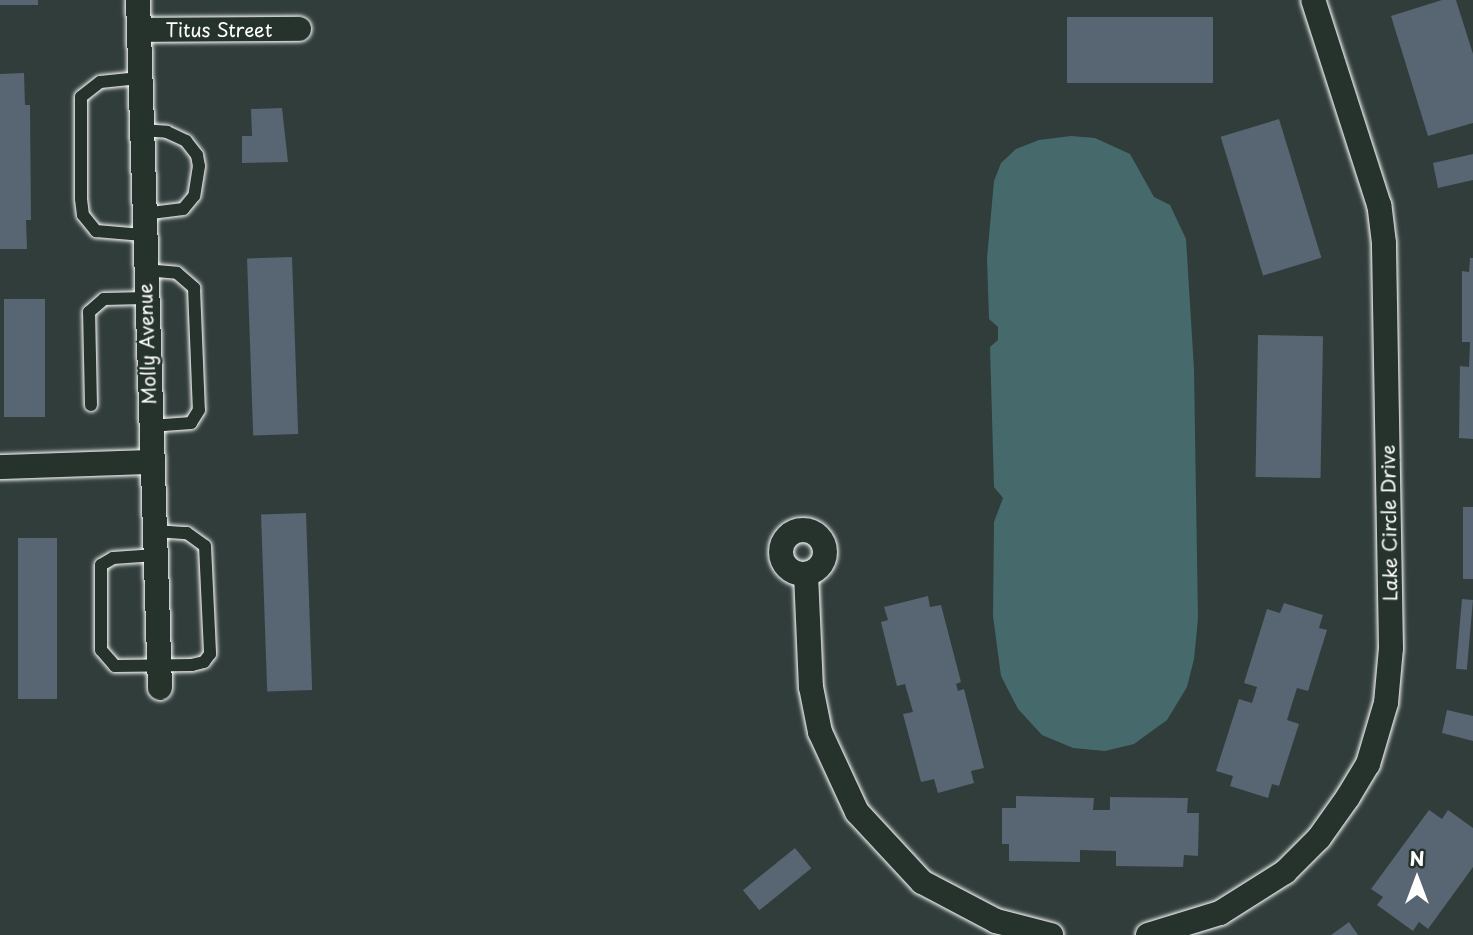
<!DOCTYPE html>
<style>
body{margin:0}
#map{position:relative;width:1473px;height:935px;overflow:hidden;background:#303d3b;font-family:"Playpen Sans",sans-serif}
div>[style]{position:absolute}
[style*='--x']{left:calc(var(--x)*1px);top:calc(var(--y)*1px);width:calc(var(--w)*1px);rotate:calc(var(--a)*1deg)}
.water>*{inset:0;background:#46696b}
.building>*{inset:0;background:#586572;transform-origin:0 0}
.roads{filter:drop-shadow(0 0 2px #fff) drop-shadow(0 0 2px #fff)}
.lane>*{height:12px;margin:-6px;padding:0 6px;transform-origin:6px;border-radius:6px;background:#26332d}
.street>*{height:24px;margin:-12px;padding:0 12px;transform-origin:12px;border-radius:12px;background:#26332d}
.street>.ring{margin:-12px;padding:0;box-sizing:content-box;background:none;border:24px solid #26332d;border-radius:50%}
span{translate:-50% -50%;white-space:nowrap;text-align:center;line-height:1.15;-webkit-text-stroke:5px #26332d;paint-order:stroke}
.street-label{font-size:19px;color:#fff}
.north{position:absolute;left:1382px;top:844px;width:70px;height:70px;-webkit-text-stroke:5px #26332d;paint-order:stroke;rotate:0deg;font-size:19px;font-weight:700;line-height:28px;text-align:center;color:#fff}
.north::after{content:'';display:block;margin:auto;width:24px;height:32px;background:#fff;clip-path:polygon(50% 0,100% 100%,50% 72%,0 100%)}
</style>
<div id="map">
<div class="water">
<div style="clip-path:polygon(1071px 136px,1095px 138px,1130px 154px,1154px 197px,1170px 205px,1186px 239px,1194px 369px,1198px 619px,1194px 659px,1187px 687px,1167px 720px,1134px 744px,1105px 751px,1073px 748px,1042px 735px,1018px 709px,1001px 676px,993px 616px,994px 522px,1003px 498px,994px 487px,990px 347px,998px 340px,998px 327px,989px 319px,987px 258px,994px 181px,1001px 163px,1016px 149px,1039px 140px)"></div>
</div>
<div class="building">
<div style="left:0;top:0;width:38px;height:5px"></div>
<div style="clip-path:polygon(1442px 0,1456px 0,1473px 54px,1473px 123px,1428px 136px,1391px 16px)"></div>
<div style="left:1213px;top:17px;width:66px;height:146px;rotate:90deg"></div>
<div style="clip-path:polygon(24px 73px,25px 105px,30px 105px,31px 220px,26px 220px,27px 249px,0 249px,0 74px)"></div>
<div style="clip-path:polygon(282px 108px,288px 162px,242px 163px,242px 136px,252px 136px,251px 109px)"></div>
<div style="left:1279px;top:119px;width:145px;height:61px;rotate:73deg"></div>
<div style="clip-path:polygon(1473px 154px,1473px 180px,1438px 188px,1433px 163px)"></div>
<div style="left:292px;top:257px;width:177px;height:45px;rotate:88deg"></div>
<div style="clip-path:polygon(1470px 258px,1473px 258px,1473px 439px,1459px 438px,1460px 366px,1469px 367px,1470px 342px,1462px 342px,1462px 271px,1469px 272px)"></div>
<div style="left:4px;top:299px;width:41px;height:118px"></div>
<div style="left:1258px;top:335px;width:65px;height:142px;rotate:1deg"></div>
<div style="left:1463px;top:507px;width:10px;height:72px"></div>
<div style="left:306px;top:513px;width:177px;height:45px;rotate:88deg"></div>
<div style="left:18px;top:538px;width:39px;height:161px"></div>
<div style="clip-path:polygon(928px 596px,930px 607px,941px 605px,961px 682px,956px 684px,958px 691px,964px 689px,984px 768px,971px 771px,974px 783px,938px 793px,934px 779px,921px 782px,903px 714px,913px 712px,905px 684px,897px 686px,881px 622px,888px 620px,884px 607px)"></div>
<div style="left:1462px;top:599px;width:11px;height:70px;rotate:5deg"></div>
<div style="clip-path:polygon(1284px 603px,1323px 615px,1319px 628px,1327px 630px,1308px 691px,1297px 688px,1287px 720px,1299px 724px,1279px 786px,1272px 784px,1268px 798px,1230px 786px,1233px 776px,1216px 771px,1239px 699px,1252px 703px,1257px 687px,1244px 683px,1267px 609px,1280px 613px)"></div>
<div style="clip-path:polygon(1447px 710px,1473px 716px,1473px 741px,1442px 733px)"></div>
<div style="clip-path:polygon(1016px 796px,1094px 798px,1093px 810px,1110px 810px,1110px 797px,1188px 798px,1187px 813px,1199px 813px,1198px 856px,1184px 855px,1183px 867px,1116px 866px,1116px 851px,1080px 850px,1080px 862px,1009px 861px,1009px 844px,1002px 844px,1002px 808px,1016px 808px)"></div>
<div style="clip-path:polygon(1429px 810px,1442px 819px,1448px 810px,1473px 828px,1473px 867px,1428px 929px,1419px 922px,1413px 931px,1377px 905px,1383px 897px,1371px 889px)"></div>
<div style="left:795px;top:848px;width:26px;height:67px;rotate:51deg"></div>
<div style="clip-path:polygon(1349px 922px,1358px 935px,1331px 935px)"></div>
</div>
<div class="roads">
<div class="lane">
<div style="--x:139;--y:78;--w:39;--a:174"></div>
<div style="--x:100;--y:82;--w:24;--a:142"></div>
<div style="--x:81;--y:97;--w:102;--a:90"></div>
<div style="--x:81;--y:199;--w:16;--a:83"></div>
<div style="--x:83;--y:215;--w:21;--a:51"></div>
<div style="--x:96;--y:231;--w:47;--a:4.9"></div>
<div style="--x:141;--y:130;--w:26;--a:4"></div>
<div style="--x:167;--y:132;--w:21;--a:25"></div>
<div style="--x:186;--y:141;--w:18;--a:52"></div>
<div style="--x:197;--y:155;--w:11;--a:80"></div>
<div style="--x:199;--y:166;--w:30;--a:99"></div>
<div style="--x:194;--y:196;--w:17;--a:130"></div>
<div style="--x:183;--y:209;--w:40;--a:172.9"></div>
<div style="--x:145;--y:270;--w:32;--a:5"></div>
<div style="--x:177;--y:273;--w:23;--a:41"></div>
<div style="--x:194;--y:288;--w:122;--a:87.7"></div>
<div style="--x:199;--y:410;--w:15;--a:122"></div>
<div style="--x:191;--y:423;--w:41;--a:175.8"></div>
<div style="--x:91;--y:405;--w:93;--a:-91.2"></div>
<div style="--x:89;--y:312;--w:20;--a:-41"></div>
<div style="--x:104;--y:299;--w:42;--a:-1.4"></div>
<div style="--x:155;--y:531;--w:32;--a:4"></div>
<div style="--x:187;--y:533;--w:22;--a:36"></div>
<div style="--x:205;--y:546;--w:108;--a:87.3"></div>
<div style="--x:210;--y:654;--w:10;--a:127"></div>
<div style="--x:204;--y:662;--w:12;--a:166"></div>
<div style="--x:192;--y:665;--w:77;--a:179.3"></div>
<div style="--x:115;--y:666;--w:21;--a:-131"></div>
<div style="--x:101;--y:650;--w:85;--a:-90"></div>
<div style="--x:101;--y:565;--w:14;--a:-30"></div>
<div style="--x:113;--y:558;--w:43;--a:-4"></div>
</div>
<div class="street">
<div style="--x:138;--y:0;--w:688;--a:88.17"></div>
<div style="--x:139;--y:30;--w:160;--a:-0.4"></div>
<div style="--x:0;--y:467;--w:151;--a:-1.9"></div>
<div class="ring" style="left:781px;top:530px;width:20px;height:20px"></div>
<div style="--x:806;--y:574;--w:113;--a:87.5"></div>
<div style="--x:811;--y:687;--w:46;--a:78.7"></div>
<div style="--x:820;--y:732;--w:88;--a:65.2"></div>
<div style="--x:857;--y:812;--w:96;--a:47.1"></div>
<div style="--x:922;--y:882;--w:84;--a:27.8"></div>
<div style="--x:996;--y:921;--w:57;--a:14.3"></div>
<div style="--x:1148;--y:935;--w:75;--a:-17"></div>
<div style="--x:1220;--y:913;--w:77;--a:-32.2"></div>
<div style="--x:1285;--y:872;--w:48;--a:-45"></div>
<div style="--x:1319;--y:838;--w:50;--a:-54.7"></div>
<div style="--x:1348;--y:797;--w:39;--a:-59"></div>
<div style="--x:1368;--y:764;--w:64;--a:-73.6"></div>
<div style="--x:1386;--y:703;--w:55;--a:-84.8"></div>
<div style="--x:1391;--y:648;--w:405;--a:-91"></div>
<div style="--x:1384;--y:243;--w:38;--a:-97"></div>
<div style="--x:1379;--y:205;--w:215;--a:-107.8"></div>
</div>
</div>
<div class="street-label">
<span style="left:219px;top:30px">Titus Street</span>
<span style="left:147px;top:344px;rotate:-92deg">Molly Avenue</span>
<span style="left:1389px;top:523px;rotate:-91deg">Lake Circle Drive</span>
</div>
<div class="north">N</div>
</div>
